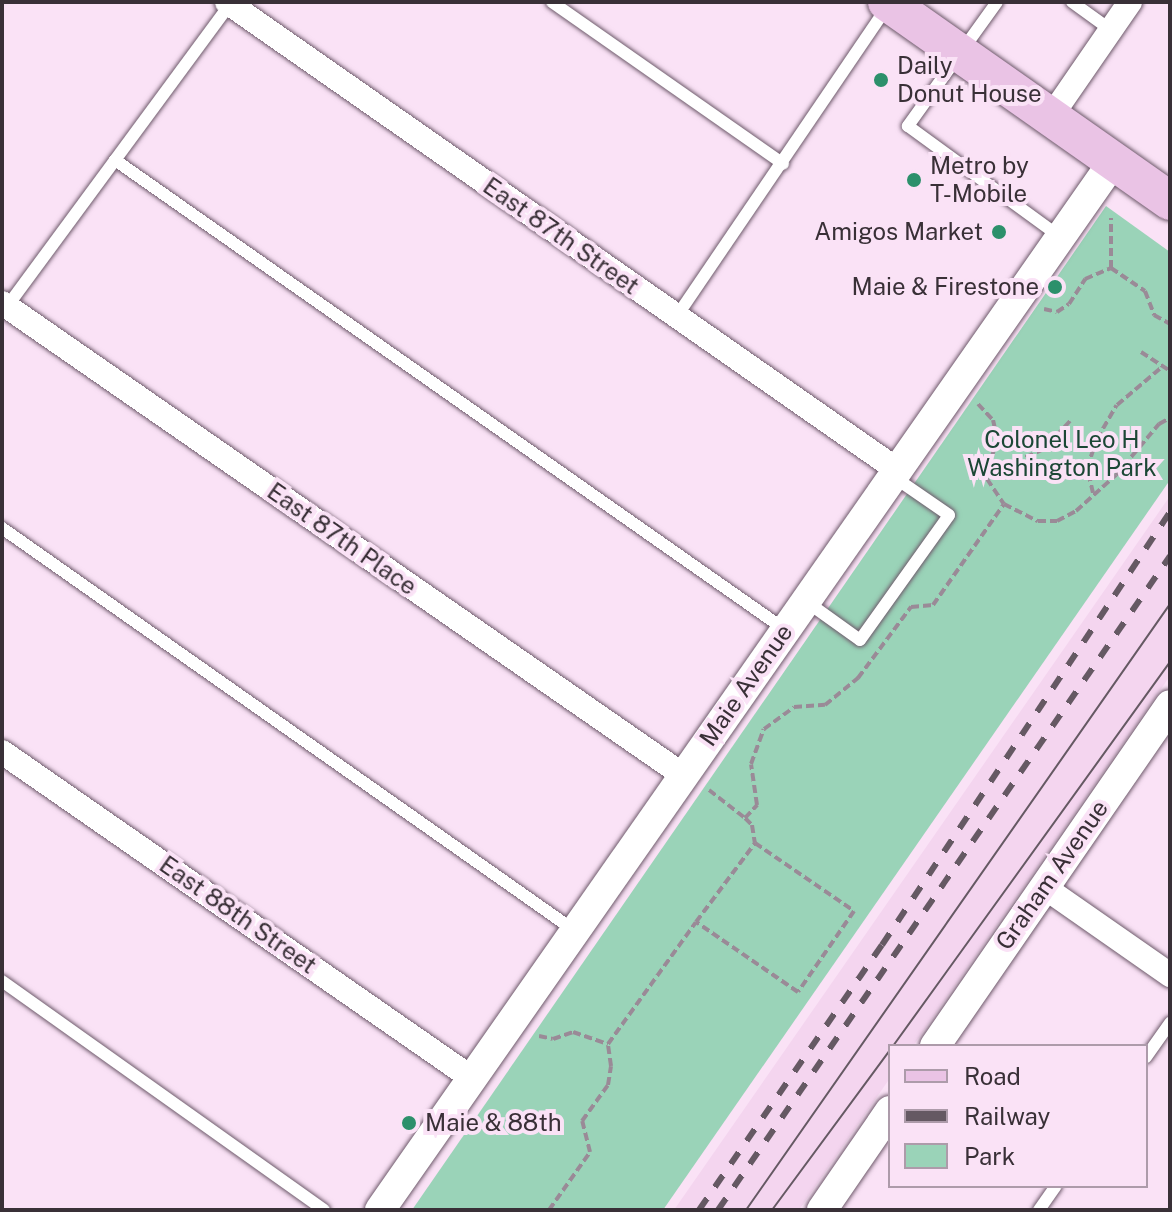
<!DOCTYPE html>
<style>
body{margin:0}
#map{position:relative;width:1172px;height:1212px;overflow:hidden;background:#fae2f6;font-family:"Public Sans",sans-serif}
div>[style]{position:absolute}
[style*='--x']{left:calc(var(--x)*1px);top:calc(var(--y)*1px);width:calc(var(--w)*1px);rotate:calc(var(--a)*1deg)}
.built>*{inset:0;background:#f4d5ef}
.green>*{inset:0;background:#9ad3b8}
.path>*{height:4px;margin-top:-2px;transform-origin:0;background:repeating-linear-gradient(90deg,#9a8a97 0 8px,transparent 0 12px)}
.roads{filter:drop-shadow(0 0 2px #6e5a6b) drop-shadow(0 0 2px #6e5a6b)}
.service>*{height:12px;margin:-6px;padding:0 6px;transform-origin:6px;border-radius:6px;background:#fff}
.minor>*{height:24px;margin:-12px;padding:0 12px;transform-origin:12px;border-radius:12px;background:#fff}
.tertiary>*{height:30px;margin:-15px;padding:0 15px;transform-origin:15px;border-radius:15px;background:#fff}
.primary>*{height:38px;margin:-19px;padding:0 19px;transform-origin:19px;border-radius:19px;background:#eac3e5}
.tram>*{height:2px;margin:-1px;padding:0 1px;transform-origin:1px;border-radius:1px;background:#655963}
.rail>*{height:6px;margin-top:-3px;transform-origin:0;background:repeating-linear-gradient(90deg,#655963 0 14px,transparent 0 28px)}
.dots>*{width:22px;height:22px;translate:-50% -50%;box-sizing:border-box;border:4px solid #fae2f6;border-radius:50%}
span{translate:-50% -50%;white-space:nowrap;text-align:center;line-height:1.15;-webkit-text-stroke:8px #fae2f6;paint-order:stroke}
.poi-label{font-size:24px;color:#393037}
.left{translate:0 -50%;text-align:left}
.right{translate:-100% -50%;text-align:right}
.street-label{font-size:24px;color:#393037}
.park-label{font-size:24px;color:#1b4735}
.frame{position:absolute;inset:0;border:4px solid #393037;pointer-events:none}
.legend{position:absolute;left:888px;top:1044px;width:260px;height:144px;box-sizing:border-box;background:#fae2f6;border:2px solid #ad9baa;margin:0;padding:10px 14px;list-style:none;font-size:24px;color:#393037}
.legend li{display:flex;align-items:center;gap:16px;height:40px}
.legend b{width:40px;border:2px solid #ad9baa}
</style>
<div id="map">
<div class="built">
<div style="clip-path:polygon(1170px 496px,1170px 676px,913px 1046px,890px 1046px,890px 1078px,799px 1210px,674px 1210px)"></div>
</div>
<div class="green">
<div style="clip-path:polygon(1106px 206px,1170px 252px,1170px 480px,663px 1210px,412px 1210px)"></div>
</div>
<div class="path">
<div style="--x:1111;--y:268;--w:41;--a:34.1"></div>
<div style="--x:1145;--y:291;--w:26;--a:69"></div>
<div style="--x:1154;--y:315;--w:18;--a:29"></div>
<div style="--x:1044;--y:309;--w:13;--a:13"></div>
<div style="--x:1057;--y:312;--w:14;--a:-34"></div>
<div style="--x:1069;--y:304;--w:30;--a:-57"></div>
<div style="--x:1085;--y:279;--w:28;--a:-23"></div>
<div style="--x:1111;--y:268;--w:50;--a:-90"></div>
<div style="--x:1141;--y:352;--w:35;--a:33"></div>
<div style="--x:978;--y:404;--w:22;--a:47"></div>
<div style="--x:993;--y:420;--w:18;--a:77"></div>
<div style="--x:997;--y:438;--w:30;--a:105"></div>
<div style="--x:1070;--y:421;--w:38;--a:133"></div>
<div style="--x:1044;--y:449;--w:37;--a:156"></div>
<div style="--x:1010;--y:464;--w:21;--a:172"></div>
<div style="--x:989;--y:467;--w:12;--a:99"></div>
<div style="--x:987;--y:479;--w:30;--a:56"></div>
<div style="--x:1004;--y:504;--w:38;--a:27"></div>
<div style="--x:1038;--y:521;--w:19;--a:0"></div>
<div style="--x:1057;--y:521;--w:21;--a:-28"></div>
<div style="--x:1076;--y:511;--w:54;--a:-42"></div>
<div style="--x:1116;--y:475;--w:67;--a:-49.9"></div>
<div style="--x:1159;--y:424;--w:13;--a:-29"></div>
<div style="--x:1093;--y:493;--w:26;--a:-103"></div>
<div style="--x:1087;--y:468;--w:31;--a:-71"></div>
<div style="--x:1097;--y:439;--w:39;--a:-60"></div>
<div style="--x:1117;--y:405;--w:60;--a:-40.3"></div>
<div style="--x:709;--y:790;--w:46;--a:37.9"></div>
<div style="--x:745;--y:818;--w:18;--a:-47"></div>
<div style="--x:757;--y:805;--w:41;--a:-98.3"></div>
<div style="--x:751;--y:764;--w:37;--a:-70"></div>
<div style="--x:764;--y:729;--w:37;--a:-36"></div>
<div style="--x:794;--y:707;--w:31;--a:-4"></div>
<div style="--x:825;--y:705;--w:43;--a:-39.3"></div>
<div style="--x:858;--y:678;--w:89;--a:-53.3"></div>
<div style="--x:911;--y:607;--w:22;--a:-5"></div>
<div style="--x:933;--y:605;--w:123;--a:-54.9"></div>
<div style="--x:745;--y:818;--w:10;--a:45"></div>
<div style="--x:752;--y:825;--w:18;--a:81"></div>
<div style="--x:755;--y:843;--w:120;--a:34.5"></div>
<div style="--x:854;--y:911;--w:98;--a:124.7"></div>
<div style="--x:798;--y:992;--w:124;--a:-145.5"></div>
<div style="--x:696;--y:922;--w:99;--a:-53.2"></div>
<div style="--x:539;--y:1036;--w:14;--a:12"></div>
<div style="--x:553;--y:1039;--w:21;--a:-19"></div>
<div style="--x:573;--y:1032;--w:37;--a:19"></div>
<div style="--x:608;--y:1044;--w:150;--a:-54.2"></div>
<div style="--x:549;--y:1210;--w:71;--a:-54.7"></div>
<div style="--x:590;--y:1152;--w:32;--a:-104"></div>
<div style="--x:582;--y:1121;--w:44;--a:-54.2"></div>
<div style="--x:608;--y:1085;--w:19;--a:-81"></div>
<div style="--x:611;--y:1066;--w:22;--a:-98"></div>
</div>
<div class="roads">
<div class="service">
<div style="--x:552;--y:2;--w:282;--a:35"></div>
<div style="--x:997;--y:2;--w:153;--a:125.7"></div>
<div style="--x:908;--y:126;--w:188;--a:36.1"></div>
<div style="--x:1072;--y:2;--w:48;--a:35.7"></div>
<div style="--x:115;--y:160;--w:817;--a:35.03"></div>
<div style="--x:6;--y:308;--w:380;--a:-53.6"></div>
<div style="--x:677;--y:316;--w:372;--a:-55.8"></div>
<div style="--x:2;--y:528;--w:701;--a:35.12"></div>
<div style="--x:807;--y:602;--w:65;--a:35.6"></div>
<div style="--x:860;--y:640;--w:153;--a:-54.5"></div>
<div style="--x:949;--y:515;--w:67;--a:-145.4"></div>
<div style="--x:2;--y:981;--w:395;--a:35.4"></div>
<div style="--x:1146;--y:1057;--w:42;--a:-54.8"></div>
<div style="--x:1039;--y:1210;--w:29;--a:-55"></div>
</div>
<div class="minor">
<div style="--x:227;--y:2;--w:816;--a:34.92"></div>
<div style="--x:1050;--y:118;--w:141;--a:-55.4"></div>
<div style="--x:2;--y:303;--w:829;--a:34.73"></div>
<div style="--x:2;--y:752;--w:573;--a:34.77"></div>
<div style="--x:1044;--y:887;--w:154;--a:34.9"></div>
</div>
<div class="tertiary">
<div style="--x:935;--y:1046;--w:414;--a:-55.4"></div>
<div style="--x:380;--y:1210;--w:1279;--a:-55.03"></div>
<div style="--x:822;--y:1210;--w:120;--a:-55.5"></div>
</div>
<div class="primary">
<div style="--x:887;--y:2;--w:346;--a:35.1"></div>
</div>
</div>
<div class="tram">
<div style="--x:893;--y:1046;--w:473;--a:-54.2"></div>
<div style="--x:746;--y:1210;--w:740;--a:-55.02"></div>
<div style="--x:772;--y:1210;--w:199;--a:-53.6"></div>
</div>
<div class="rail">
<div style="--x:699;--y:1210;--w:322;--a:-55.4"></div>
<div style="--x:882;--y:945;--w:520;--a:-56.37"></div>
<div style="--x:718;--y:1210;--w:795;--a:-55.35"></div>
</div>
<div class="dots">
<div style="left:881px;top:80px;background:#2c906b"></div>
<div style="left:914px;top:180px;background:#2c906b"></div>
<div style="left:999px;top:232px;background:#2c906b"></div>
<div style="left:1055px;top:287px;background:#2c906b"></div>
<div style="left:409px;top:1123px;background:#2c906b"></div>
</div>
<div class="poi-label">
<span class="left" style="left:897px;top:80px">Daily<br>Donut House</span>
<span class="left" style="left:930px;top:180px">Metro by<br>T-Mobile</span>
<span class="right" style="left:983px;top:232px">Amigos Market</span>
<span class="right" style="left:1039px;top:287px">Maie &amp; Firestone</span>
<span class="left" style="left:425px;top:1123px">Maie &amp; 88th</span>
</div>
<div class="street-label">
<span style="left:561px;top:236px;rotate:35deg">East 87th Street</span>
<span style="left:342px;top:539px;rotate:35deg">East 87th Place</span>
<span style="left:746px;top:685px;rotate:-55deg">Maie Avenue</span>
<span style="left:1052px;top:875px;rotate:-55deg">Graham Avenue</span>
<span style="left:238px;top:915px;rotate:35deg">East 88th Street</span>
</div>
<div class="park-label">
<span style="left:1062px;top:454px">Colonel Leo H<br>Washington Park</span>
</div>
<div class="frame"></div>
<ul class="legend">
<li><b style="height:10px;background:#eac3e5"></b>Road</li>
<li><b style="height:10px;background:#655963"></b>Railway</li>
<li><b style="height:22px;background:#9ad3b8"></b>Park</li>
</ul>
</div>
